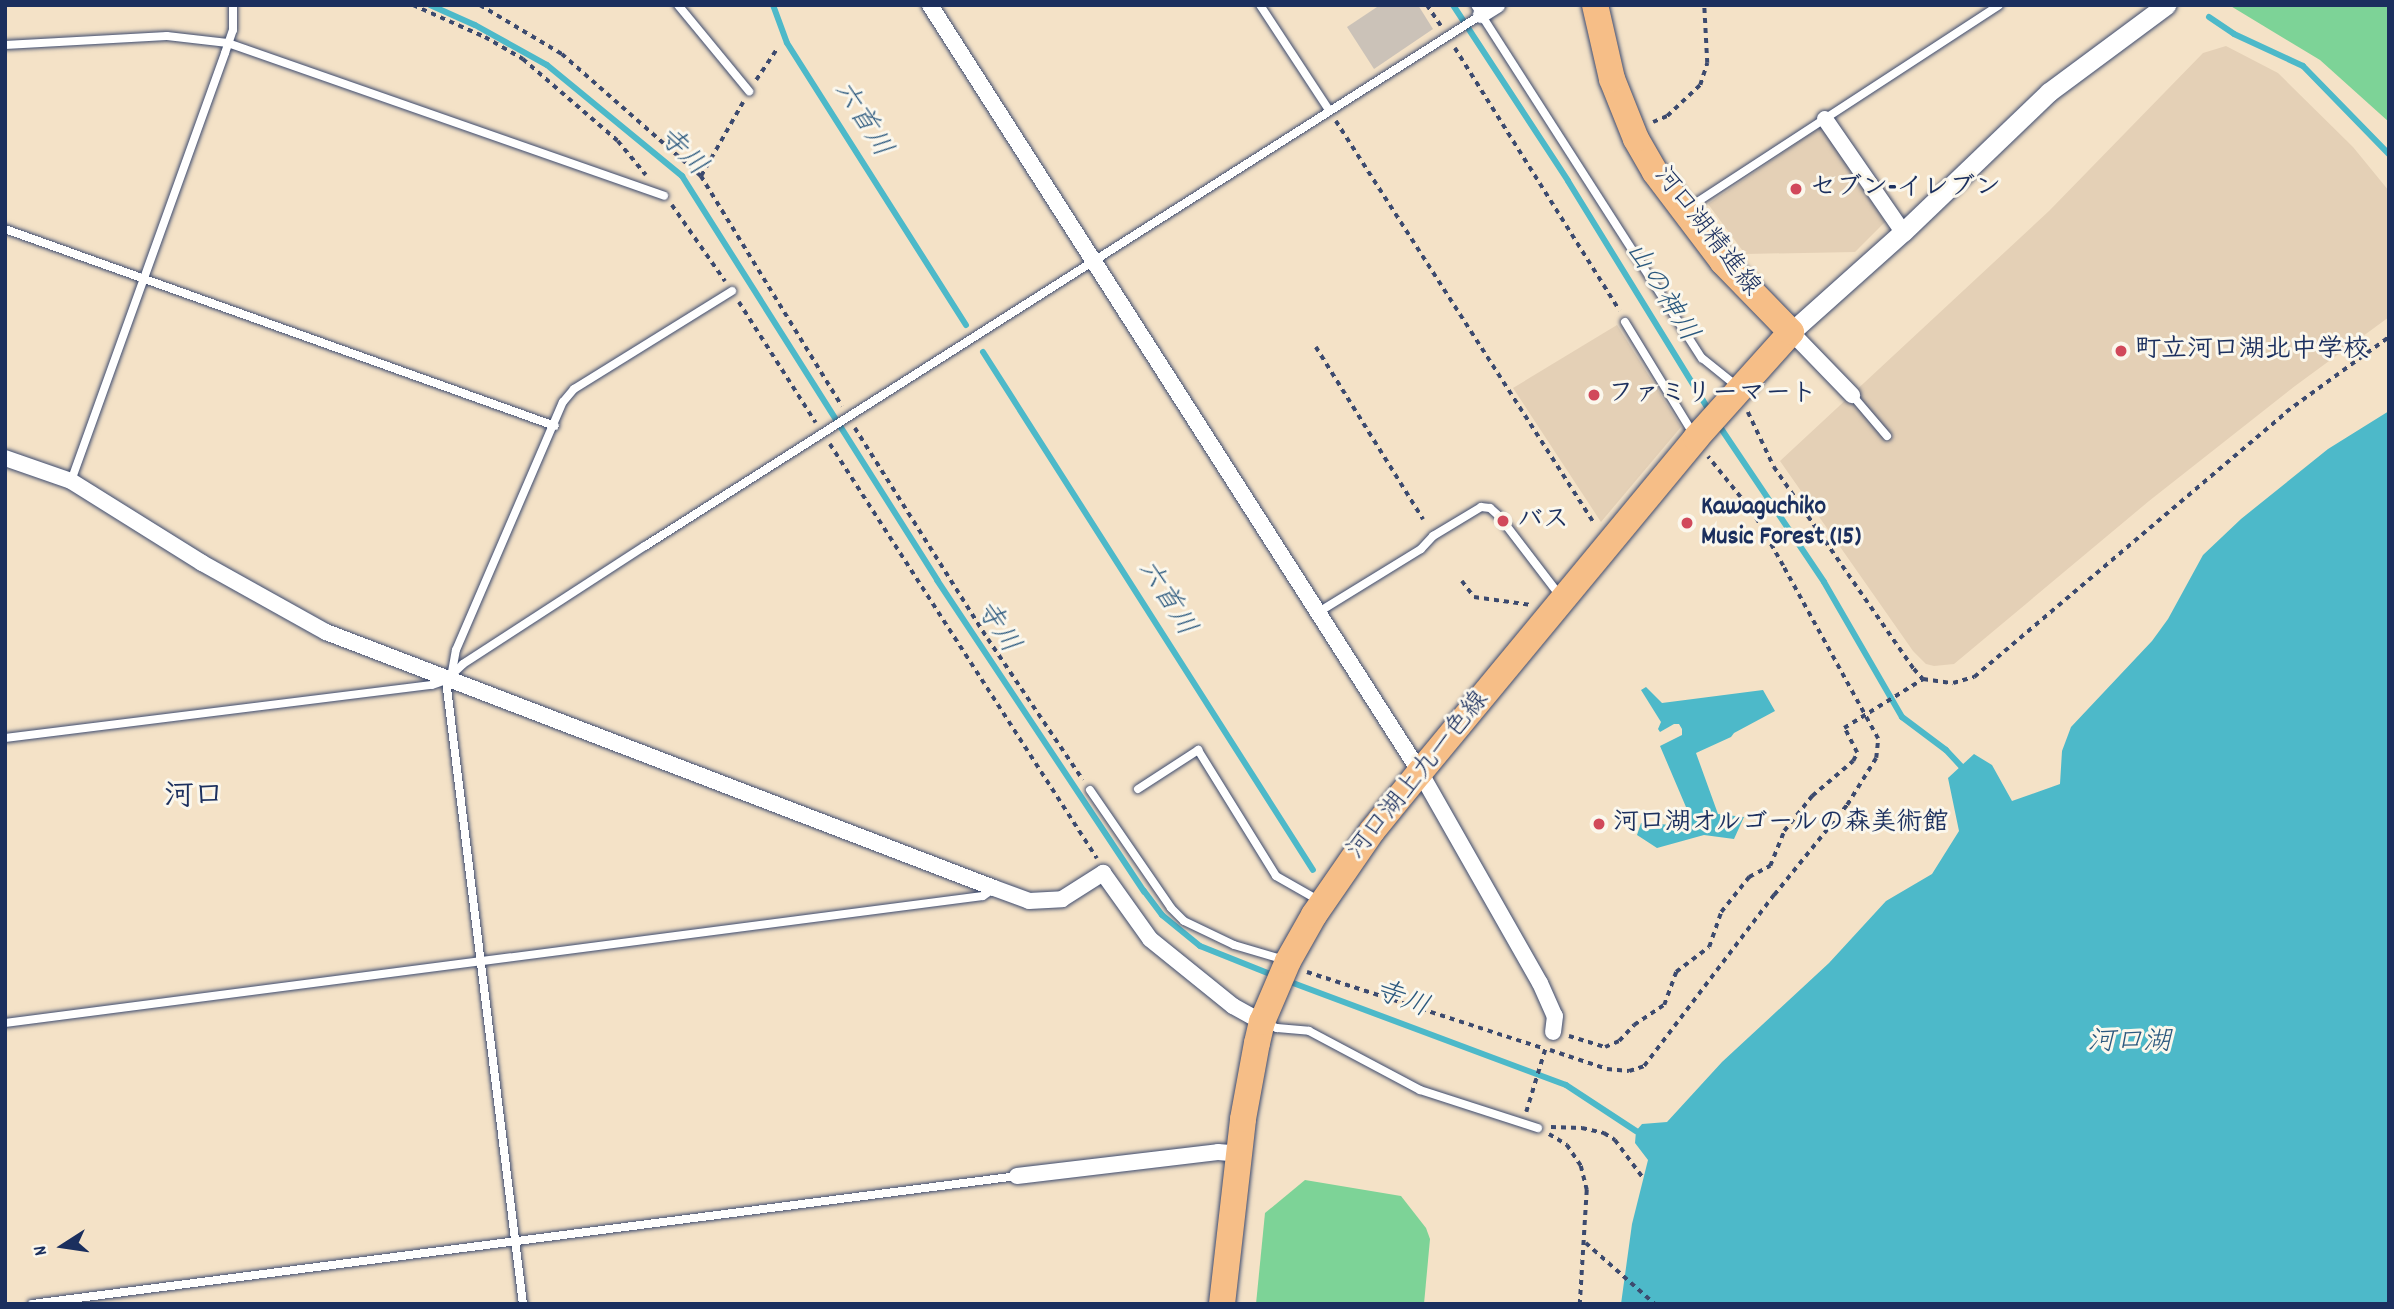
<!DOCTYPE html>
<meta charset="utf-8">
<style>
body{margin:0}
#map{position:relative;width:2394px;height:1309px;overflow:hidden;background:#f4e2c7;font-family:Dekko,"Klee One",sans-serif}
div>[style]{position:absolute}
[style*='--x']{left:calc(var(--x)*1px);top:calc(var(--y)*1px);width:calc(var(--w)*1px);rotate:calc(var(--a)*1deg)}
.built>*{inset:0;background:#e4d0b6}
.industrial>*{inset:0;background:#cbc2b8}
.green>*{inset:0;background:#7dd397}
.water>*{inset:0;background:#4db9c9}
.stream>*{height:6px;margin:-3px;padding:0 3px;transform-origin:3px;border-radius:3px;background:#4db9c9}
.path>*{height:3.5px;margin-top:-1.75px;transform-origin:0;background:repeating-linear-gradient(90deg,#3c4a6e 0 5px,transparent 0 10px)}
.roads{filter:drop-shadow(0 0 2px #3c4a6e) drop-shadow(0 0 2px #3c4a6e)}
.service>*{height:8px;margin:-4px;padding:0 4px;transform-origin:4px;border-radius:4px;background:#fff}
.minor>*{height:16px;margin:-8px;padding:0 8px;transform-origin:8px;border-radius:8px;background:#fff}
.tertiary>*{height:19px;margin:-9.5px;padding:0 9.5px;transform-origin:9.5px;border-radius:9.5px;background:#fff}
.primary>*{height:26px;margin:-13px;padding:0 13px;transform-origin:13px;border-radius:13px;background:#f6be87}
.dots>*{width:19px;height:19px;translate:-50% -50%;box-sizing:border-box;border:4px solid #fbf7ec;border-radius:50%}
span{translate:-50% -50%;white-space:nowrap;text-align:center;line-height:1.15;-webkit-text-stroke:6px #fbf7ec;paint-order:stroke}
.poi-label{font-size:26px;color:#1b2f5e;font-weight:700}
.left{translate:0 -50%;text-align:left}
.street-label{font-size:26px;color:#1b2f5e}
.water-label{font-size:28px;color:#2a587e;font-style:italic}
.quarter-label{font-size:30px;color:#1b2f5e;font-weight:700}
.frame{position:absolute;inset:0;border:7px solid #1b2f5e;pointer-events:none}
.north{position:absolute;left:28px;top:1211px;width:70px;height:70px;-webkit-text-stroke:5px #fbf7ec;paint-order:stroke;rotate:258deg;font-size:19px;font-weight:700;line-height:28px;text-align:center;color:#1b2f5e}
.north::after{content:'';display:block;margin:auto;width:24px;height:32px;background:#1b2f5e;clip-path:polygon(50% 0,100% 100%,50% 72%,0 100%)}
</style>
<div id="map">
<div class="built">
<div style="clip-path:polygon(2226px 46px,2278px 73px,2353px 147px,2389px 191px,2389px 317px,2295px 386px,2149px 501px,1954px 664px,1934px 666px,1926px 664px,1913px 651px,1780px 461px,2049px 211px,2203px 53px)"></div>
<div style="clip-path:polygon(1822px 126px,1885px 222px,1855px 252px,1745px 254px,1708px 204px)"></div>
<div style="clip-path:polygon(1617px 325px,1681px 427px,1601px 522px,1513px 388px)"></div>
</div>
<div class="industrial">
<div style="clip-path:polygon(1380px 5px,1418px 5px,1433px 29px,1374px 69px,1347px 27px)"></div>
</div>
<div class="green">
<div style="clip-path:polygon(2229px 5px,2389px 5px,2389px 122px,2320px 60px)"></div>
<div style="clip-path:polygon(1305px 1180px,1401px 1196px,1426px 1228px,1430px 1239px,1424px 1304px,1256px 1304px,1265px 1213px)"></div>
</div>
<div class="water">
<div style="clip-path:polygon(2389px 411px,2389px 1304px,1621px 1304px,1632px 1224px,1648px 1160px,1635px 1143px,1636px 1131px,1642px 1124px,1667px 1122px,1722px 1062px,1829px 963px,1886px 901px,1932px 874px,1959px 831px,1948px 778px,1974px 754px,1992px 765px,2012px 801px,2060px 784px,2062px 751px,2071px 727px,2152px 641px,2168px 619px,2203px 555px,2241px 519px,2328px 449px)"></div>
<div style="clip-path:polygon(1646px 687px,1662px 703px,1763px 690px,1775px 711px,1734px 733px,1731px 737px,1696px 753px,1718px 814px,1744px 817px,1734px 839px,1704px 835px,1657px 848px,1637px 835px,1641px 823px,1674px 825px,1686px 819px,1686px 807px,1660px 746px,1682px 735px,1682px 729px,1679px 724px,1674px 724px,1660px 732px,1658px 729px,1661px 722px,1641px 690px)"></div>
</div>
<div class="stream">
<div style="--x:430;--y:5;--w:49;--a:24"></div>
<div style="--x:475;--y:25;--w:82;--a:29.1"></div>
<div style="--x:547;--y:65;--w:175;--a:39.4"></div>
<div style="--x:682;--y:176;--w:478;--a:57.7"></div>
<div style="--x:937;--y:580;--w:374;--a:56.4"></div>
<div style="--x:1144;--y:891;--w:30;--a:53"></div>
<div style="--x:1162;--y:915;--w:49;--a:39.2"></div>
<div style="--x:1200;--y:946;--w:81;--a:21.8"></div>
<div style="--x:773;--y:5;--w:40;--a:69.8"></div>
<div style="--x:787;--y:43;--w:334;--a:57.6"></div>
<div style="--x:1453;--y:5;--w:210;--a:56.8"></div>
<div style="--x:1568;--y:181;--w:271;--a:58.4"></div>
<div style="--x:2209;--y:17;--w:30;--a:34"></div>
<div style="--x:2234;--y:34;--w:76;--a:24.9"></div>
<div style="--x:2303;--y:66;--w:123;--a:45.7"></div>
<div style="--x:983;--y:352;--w:614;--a:57.5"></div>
<div style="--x:1718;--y:424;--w:190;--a:56.1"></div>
<div style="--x:1824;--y:582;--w:156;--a:60"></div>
<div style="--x:1902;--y:717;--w:55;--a:36.9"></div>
<div style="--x:1946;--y:750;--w:22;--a:47"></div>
<div style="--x:1285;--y:980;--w:300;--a:20.5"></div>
<div style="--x:1566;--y:1085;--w:84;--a:33.3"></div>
</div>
<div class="path">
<div style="--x:413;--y:5;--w:79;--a:24"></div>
<div style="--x:485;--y:37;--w:44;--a:30.1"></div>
<div style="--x:523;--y:59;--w:125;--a:40.8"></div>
<div style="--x:618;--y:141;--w:44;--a:50.5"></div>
<div style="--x:480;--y:5;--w:96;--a:30.9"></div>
<div style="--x:562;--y:54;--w:185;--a:41.3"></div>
<div style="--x:701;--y:176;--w:270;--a:58.5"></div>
<div style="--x:1427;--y:5;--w:25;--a:56"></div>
<div style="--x:1455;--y:48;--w:310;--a:57.9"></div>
<div style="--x:756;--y:80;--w:37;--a:-56"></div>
<div style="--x:1336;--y:121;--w:479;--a:57.3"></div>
<div style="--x:1653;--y:122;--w:15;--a:-23"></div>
<div style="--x:1667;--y:116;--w:45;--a:-43.2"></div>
<div style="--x:1700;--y:85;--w:23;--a:-72"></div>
<div style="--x:1707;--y:63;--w:58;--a:-93"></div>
<div style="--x:701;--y:176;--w:85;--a:-60.4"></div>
<div style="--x:672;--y:205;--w:93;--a:55.1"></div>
<div style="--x:739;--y:302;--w:143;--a:57.5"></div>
<div style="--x:1316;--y:347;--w:203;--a:58.1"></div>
<div style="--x:1748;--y:412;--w:61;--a:64.7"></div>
<div style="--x:1774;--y:467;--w:246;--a:55.3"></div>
<div style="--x:1914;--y:669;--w:13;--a:48"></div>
<div style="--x:1923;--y:679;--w:30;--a:8"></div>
<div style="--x:1953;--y:683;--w:22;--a:-16"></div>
<div style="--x:1974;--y:677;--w:409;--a:-40.3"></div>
<div style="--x:2286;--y:412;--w:127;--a:-36.1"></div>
<div style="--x:855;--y:428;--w:249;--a:57.8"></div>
<div style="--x:988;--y:639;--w:170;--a:56"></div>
<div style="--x:830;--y:444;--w:493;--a:57.2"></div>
<div style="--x:1462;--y:581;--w:20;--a:53"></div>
<div style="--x:1474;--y:597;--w:58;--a:8"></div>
<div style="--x:1307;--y:972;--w:248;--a:17.9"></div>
<div style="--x:1569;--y:1036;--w:38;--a:17"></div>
<div style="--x:1605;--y:1047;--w:15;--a:-23"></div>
<div style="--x:1619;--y:1041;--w:22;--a:-47"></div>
<div style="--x:1634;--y:1025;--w:36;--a:-34"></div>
<div style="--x:1664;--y:1005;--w:35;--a:-70"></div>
<div style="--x:1676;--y:972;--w:41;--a:-37.1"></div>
<div style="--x:1709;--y:947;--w:37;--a:-71"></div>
<div style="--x:1721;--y:912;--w:45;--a:-51.3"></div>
<div style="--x:1749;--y:877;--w:24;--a:-28"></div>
<div style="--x:1770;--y:866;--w:38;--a:-68"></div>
<div style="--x:1784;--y:831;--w:45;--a:-51.3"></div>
<div style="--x:1812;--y:796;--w:54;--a:-40.5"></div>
<div style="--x:1853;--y:761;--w:9;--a:-63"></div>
<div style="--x:1857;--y:753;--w:28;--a:-117"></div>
<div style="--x:1844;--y:728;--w:93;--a:-31.8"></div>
<div style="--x:1550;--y:1050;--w:60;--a:18.4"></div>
<div style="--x:1607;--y:1069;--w:22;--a:5"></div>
<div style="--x:1629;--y:1071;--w:16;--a:-18"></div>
<div style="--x:1644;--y:1066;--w:215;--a:-52.8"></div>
<div style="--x:1774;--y:895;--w:116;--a:-51"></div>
<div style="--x:1847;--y:805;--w:55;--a:-58.3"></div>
<div style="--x:1876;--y:758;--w:19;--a:-84"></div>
<div style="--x:1878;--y:739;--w:197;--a:-118.8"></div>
<div style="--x:1783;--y:566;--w:61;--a:-119.5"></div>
<div style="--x:1753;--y:513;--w:72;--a:-128.8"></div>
<div style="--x:1526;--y:1112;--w:69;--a:-73.1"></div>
<div style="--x:1551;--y:1127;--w:31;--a:2"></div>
<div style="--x:1582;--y:1128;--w:23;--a:13"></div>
<div style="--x:1604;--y:1133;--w:13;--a:32"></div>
<div style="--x:1615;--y:1140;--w:49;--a:53.4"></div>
<div style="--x:1549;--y:1134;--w:21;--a:31"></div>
<div style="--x:1567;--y:1145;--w:25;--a:56"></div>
<div style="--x:1581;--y:1166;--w:25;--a:76"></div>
<div style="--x:1587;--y:1190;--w:114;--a:93.5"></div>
<div style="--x:1586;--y:1243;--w:92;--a:41.5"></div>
</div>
<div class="roads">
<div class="service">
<div style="--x:678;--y:5;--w:112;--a:50.5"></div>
<div style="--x:1260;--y:5;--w:126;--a:56.7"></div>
<div style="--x:1475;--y:5;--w:420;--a:57.3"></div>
<div style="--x:1702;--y:358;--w:46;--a:38.9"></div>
<div style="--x:5;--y:45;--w:162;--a:-3.2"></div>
<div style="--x:167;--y:36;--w:61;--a:6.5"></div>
<div style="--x:228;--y:43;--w:462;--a:19.3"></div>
<div style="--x:1688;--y:208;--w:371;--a:-33.1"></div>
<div style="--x:5;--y:229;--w:584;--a:19.71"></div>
<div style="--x:1625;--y:322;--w:132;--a:58.6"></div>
<div style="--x:1852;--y:395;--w:54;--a:49.5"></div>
<div style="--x:71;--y:481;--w:455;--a:-70.2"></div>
<div style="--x:225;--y:53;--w:24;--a:-71"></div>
<div style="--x:233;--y:30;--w:25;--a:-90"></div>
<div style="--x:1317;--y:613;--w:122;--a:-31.6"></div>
<div style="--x:1421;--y:549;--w:18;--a:-47"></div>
<div style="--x:1433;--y:536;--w:56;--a:-31.1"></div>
<div style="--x:1481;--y:507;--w:9;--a:6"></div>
<div style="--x:1490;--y:508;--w:12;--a:42"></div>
<div style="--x:1499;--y:516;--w:102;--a:52.6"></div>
<div style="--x:452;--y:672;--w:22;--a:-80"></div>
<div style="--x:456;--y:650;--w:270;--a:-66.7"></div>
<div style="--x:563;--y:402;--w:17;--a:-50"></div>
<div style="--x:574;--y:389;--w:186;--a:-31.8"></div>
<div style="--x:446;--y:680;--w:629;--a:82.97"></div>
<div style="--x:5;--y:738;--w:430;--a:-7.1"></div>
<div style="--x:432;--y:685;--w:15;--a:-20"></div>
<div style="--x:446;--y:680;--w:23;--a:-43"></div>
<div style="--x:463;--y:664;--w:217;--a:-33"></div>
<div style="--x:645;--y:546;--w:990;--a:-32.42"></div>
<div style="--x:1138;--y:789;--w:72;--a:-33"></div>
<div style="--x:1198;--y:750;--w:148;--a:58.2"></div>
<div style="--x:1276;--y:876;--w:51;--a:29.6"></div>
<div style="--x:1090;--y:790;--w:143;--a:55.5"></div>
<div style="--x:1171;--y:908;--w:18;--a:45"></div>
<div style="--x:1184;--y:921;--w:55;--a:25.6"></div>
<div style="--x:1234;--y:945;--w:53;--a:16.4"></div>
<div style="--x:5;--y:1023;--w:986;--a:-7.4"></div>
<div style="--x:983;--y:896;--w:12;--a:-35"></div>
<div style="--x:1265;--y:1023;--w:13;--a:23"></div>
<div style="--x:1277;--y:1028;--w:32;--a:5"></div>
<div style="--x:1309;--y:1031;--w:126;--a:28"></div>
<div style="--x:1420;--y:1090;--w:124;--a:17.9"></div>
<div style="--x:32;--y:1304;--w:993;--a:-7.4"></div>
</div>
<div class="minor">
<div style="--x:930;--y:5;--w:910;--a:57.43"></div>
<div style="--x:1420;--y:772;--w:243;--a:60.4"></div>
<div style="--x:1540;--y:983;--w:36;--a:66"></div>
<div style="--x:1555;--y:1016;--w:16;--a:97"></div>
<div style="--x:1481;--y:15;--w:19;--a:-32"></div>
<div style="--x:1825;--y:119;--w:137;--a:55.4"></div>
<div style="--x:1791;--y:332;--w:88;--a:45.9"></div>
<div style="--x:5;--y:458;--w:70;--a:19.2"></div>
<div style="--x:71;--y:481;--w:155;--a:32"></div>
<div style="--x:202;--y:563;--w:142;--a:29.1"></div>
<div style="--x:326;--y:632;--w:715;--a:20.97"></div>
<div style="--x:994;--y:888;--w:37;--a:20"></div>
<div style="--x:1029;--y:901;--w:33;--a:-3"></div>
<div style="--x:1062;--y:899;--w:49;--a:-32.4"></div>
<div style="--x:1103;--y:873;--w:81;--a:54.5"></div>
<div style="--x:1150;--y:939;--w:107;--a:38.9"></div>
<div style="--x:1233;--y:1006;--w:33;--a:29"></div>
<div style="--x:1017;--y:1176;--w:202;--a:-6.8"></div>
<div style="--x:1218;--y:1152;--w:21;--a:5"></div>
</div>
<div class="tertiary">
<div style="--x:1791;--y:332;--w:150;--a:-41.8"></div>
<div style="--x:1903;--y:232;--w:202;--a:-43.8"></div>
<div style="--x:2049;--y:92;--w:146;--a:-36.6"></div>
</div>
<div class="primary">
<div style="--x:1222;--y:1304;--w:186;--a:-83.5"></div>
<div style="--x:1243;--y:1119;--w:77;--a:-79.6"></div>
<div style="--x:1257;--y:1043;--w:22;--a:-77"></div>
<div style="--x:1262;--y:1022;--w:66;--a:-66.9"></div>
<div style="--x:1288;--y:961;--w:53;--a:-60.5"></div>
<div style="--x:1314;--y:915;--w:102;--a:-55.4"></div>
<div style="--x:1372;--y:831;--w:76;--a:-50.9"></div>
<div style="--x:1420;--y:772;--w:433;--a:-50.4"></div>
<div style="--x:1696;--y:438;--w:142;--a:-48.1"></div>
<div style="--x:1791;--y:332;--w:98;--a:-134.2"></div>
<div style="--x:1723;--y:262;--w:113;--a:-127.1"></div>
<div style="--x:1655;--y:172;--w:38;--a:-120"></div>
<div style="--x:1636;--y:139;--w:65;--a:-111.8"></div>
<div style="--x:1612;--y:79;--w:76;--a:-102.9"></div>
</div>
</div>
<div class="dots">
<div style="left:1796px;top:189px;background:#d1495b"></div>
<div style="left:2121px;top:351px;background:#d1495b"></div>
<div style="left:1594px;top:395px;background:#d1495b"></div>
<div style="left:1503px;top:521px;background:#d1495b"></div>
<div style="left:1687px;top:523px;background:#d1495b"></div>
<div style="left:1599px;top:824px;background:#d1495b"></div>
</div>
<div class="poi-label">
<span class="left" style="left:1810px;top:189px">セブン-イレブン</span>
<span class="left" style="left:2135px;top:351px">町立河口湖北中学校</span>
<span class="left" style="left:1608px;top:395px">ファミリーマート</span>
<span class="left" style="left:1701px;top:523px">Kawaguchiko<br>Music Forest (15)</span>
<span class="left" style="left:1517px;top:521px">バス</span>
<span class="left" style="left:1613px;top:824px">河口湖オルゴールの森美術館</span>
</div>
<div class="street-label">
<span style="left:1706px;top:232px;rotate:52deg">河口湖精進線</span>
<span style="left:1419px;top:776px;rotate:-51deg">河口湖上九一色線</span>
</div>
<div class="water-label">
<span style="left:861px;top:120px;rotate:58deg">六首川</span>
<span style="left:681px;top:153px;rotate:45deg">寺川</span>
<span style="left:1660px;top:293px;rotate:58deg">山の神川</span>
<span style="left:1165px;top:599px;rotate:58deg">六首川</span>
<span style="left:996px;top:628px;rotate:57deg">寺川</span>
<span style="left:1401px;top:1001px;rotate:21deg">寺川</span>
<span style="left:2129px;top:1044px">河口湖</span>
</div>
<div class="quarter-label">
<span style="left:194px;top:799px">河口</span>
</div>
<div class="frame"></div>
<div class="north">N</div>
</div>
